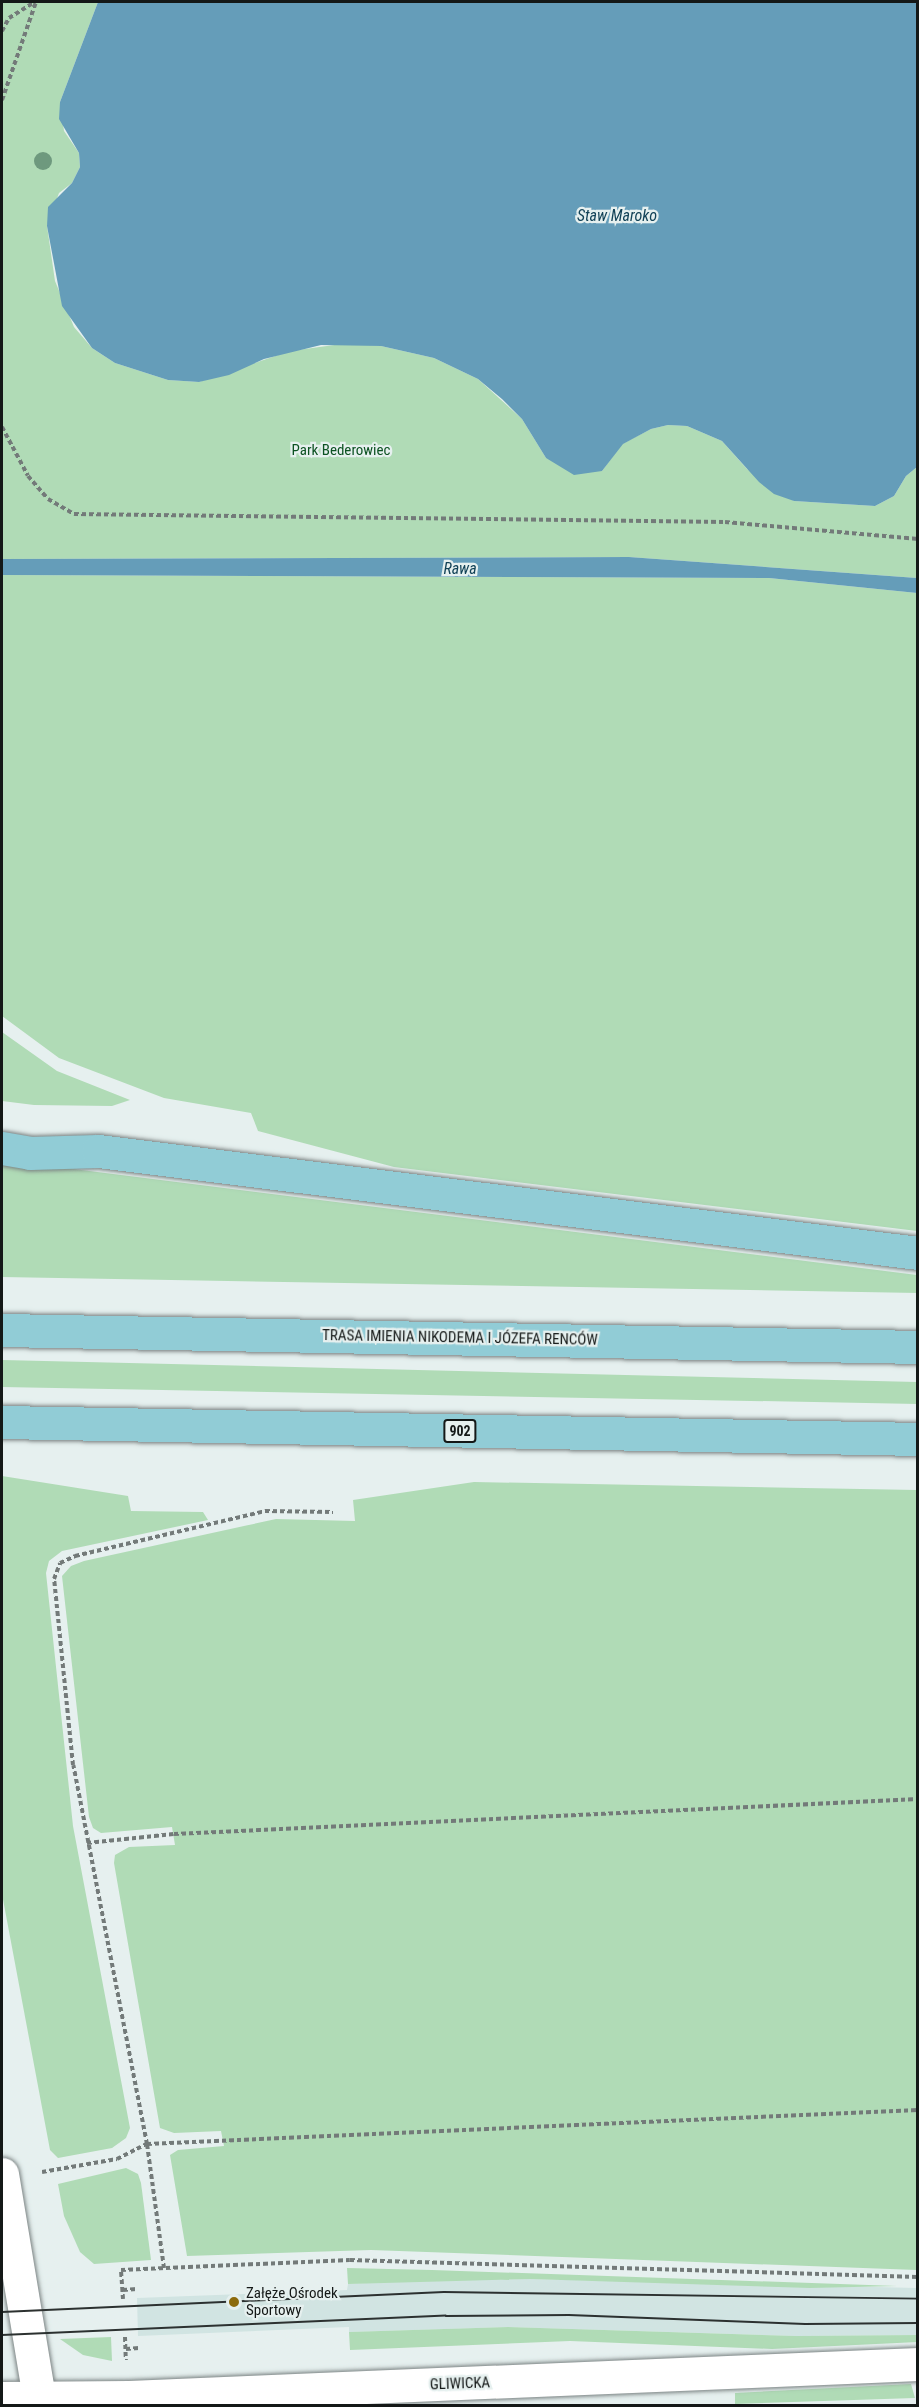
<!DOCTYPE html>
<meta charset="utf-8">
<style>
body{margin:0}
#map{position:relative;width:919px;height:2407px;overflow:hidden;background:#e6f0ef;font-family:"Roboto Condensed",sans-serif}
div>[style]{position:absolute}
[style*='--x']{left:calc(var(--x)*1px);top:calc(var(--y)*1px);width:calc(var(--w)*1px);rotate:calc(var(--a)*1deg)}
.built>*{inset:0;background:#d1e4e2}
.green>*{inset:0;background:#b0dbb6}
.water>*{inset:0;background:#659db9}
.path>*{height:4px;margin-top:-2px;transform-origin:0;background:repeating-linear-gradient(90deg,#737a79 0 4.5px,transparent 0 7.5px)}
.roads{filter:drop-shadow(0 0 2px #7c8484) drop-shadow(0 0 2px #7c8484)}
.minor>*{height:33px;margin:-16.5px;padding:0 16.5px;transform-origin:16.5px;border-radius:16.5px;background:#fff}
.major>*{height:33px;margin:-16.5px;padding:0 16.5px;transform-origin:16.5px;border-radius:16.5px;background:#91ccd6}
.tram>*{height:1.5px;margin:-0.75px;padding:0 0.75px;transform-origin:0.75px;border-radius:0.75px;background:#2c3130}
.trees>*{width:18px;height:18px;margin:-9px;border-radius:50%;background:#6e997e}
.dots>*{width:16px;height:16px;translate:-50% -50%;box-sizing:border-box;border:3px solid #e6f0ef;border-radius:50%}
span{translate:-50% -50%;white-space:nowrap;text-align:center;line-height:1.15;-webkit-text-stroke:4.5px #e6f0ef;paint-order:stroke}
.shield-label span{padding:2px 4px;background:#e6f0ef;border:2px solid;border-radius:4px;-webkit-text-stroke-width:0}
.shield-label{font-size:14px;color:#141817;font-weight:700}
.park-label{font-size:15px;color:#0c5222}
.street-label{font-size:15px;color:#141817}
.poi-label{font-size:15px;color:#141817}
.left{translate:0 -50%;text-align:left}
.water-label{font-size:16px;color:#124257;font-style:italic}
.frame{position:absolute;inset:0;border:3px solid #141817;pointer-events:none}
</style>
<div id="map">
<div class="built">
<div style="clip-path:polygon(530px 2279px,917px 2288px,918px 2335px,796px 2336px,508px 2327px,349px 2332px,349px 2327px,138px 2336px,137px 2298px,347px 2290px,348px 2284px,419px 2280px)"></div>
</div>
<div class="green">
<div style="clip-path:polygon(2px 2px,98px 2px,60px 102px,64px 131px,79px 153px,80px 167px,72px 183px,59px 193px,47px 226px,55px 281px,74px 327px,92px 348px,115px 363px,168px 380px,199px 382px,290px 351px,349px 343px,381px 346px,434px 358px,478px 379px,522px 419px,546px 458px,602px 471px,622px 444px,651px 429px,668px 425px,687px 426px,722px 441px,747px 469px,794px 501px,875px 506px,894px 496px,906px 476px,917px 467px,917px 578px,629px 557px,2px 559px)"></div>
<div style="clip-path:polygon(2px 575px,769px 578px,917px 593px,917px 1231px,394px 1167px,258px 1131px,251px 1113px,164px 1098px,59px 1058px,2px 1016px)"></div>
<div style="clip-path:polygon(2px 1032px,57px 1071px,130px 1100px,112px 1106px,34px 1105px,2px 1101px)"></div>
<div style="clip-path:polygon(2px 1160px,917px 1275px,918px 1293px,2px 1277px)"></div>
<div style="clip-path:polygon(2px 1360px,917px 1382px,918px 1404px,2px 1387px)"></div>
<div style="clip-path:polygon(2px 1476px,128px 1496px,131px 1511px,203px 1512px,208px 1520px,62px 1551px,49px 1561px,46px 1573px,73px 1826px,130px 2128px,126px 2138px,112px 2148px,58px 2158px,50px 2150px,2px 1894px)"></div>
<div style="clip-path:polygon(474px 1482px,917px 1490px,917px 2270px,371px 2250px,187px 2256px,170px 2155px,178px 2150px,224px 2146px,221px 2131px,174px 2133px,160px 2128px,114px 1863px,115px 1855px,129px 1847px,175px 1845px,172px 1827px,101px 1833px,93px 1828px,89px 1817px,62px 1576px,71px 1566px,84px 1561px,276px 1519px,355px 1521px,353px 1500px)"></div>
<div style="clip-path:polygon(126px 2168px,138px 2174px,141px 2183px,151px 2260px,94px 2264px,80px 2252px,64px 2216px,58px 2184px)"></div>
<div style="clip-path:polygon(347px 2268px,432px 2270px,897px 2286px,810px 2288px,530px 2279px,348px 2284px)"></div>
<div style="clip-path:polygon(508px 2327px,796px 2336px,917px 2335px,918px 2342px,772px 2349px,570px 2341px,350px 2350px,349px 2332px)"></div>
<div style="clip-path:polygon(111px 2337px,112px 2361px,83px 2355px,60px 2339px)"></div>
<div style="clip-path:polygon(911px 2384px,915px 2398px,735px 2404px,735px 2393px)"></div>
</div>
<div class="water">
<div style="clip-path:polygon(98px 2px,917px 2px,917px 467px,906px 476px,894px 496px,875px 506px,794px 501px,774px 494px,759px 482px,722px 441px,687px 426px,668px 425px,651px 429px,623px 444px,602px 471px,574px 475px,546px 458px,522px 419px,502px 399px,478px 379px,434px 358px,381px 346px,321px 345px,264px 359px,229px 375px,199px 382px,168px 380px,115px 363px,92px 348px,62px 306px,47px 226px,48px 207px,72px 183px,80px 167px,79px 153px,59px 119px,60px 102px)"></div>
<div style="clip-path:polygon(629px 557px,917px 578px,917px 593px,769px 578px,2px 575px,2px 559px)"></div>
</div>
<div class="path">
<div style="--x:2;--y:31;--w:15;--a:-62"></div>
<div style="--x:9;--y:18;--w:31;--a:-32"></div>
<div style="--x:2;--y:100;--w:104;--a:-70.9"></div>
<div style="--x:2;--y:427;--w:55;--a:62"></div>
<div style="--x:28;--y:476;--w:30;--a:49"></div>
<div style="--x:48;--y:499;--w:30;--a:30"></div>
<div style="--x:74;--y:514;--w:651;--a:0.7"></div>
<div style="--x:725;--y:522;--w:194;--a:5"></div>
<div style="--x:87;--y:1843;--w:87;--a:-5.9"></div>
<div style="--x:174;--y:1834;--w:745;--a:-2.69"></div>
<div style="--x:42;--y:2172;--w:76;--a:-9.8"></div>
<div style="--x:117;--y:2159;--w:34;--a:-27"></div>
<div style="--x:147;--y:2144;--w:386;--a:-101"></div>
<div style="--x:73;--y:1765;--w:187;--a:-95.8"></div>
<div style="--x:54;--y:1579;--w:17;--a:-69"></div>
<div style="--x:60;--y:1563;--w:17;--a:-25"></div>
<div style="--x:75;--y:1556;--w:195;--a:-13.3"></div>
<div style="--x:265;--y:1511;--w:68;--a:0.8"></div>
<div style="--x:164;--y:2268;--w:125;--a:-97.8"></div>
<div style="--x:147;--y:2144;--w:772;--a:-2.53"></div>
<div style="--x:123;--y:2290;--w:14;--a:-4"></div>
<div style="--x:123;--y:2299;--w:29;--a:-94"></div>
<div style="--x:121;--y:2270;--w:229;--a:-2.5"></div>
<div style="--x:350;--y:2260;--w:568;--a:1.71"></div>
<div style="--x:125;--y:2337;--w:23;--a:88"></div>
<div style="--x:126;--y:2349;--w:13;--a:-4"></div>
</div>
<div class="roads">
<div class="minor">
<div style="--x:2;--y:2174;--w:226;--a:80.6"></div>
<div style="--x:2;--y:2398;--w:127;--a:-0.5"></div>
<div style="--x:129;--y:2397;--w:790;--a:-2.4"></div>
</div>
<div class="major">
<div style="--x:2;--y:1148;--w:28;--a:10"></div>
<div style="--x:30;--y:1153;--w:68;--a:-1.7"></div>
<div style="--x:98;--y:1151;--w:826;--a:7.09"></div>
<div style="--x:2;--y:1330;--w:916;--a:1.06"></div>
<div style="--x:2;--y:1422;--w:916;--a:1.06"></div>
</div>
</div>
<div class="tram">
<div style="--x:2;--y:2312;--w:442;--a:-2.6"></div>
<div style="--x:444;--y:2292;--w:474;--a:0.8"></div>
<div style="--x:2;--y:2335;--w:444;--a:-2.5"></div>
<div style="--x:446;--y:2316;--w:123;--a:-0.5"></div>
<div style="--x:569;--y:2315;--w:236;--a:2.2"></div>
<div style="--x:805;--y:2324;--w:113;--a:-0.5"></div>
</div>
<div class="trees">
<div style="left:43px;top:161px"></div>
</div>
<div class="dots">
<div style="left:234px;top:2302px;background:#8c6b0d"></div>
</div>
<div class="shield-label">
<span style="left:460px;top:1431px">902</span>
</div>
<div class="park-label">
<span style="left:341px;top:451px">Park Bederowiec</span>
</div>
<div class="street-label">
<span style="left:460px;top:1338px;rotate:1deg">TRASA IMIENIA NIKODEMA I JÓZEFA RENCÓW</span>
<span style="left:460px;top:2384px;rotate:-2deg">GLIWICKA</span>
</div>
<div class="poi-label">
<span class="left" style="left:246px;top:2302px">Załęże Ośrodek<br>Sportowy</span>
</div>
<div class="water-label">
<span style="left:617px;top:216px">Staw Maroko</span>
<span style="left:460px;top:569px">Rawa</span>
</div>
<div class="frame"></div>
</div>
